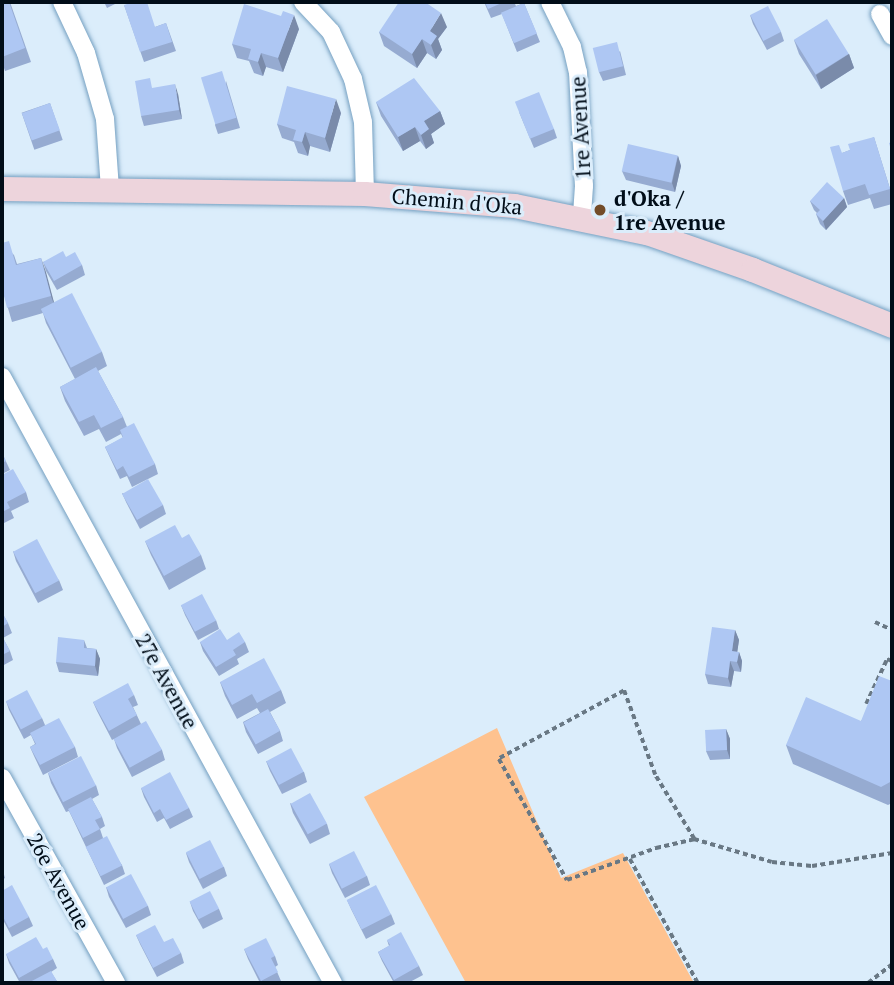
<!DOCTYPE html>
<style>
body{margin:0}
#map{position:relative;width:894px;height:985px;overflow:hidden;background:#dbedfb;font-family:"PT Serif",serif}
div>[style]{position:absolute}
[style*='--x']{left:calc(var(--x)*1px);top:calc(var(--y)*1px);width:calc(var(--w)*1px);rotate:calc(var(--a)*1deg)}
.green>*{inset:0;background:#fec28f}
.path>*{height:3.5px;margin-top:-1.75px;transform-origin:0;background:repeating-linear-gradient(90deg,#697884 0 5px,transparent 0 8.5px)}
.roads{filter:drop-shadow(0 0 2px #75a0c1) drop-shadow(0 0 2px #75a0c1)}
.minor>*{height:18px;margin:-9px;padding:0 9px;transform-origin:9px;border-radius:9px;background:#fff}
.secondary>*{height:24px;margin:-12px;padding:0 12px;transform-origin:12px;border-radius:12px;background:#edd4dc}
.wall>*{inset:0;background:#96abd1;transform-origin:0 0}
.shaded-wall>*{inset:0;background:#7a8baa}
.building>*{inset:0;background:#aec7f3;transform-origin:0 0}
.dots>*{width:19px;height:19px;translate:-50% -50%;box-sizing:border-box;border:4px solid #dbedfb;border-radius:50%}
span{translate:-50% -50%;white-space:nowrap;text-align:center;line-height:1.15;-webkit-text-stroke:6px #dbedfb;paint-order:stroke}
.street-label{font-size:21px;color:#010d18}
.poi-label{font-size:21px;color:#010d18;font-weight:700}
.left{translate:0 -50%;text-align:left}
.frame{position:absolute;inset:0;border:4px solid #010d18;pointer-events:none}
</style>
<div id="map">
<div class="green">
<div style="clip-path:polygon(497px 728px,561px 878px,623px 853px,694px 983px,466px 983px,364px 797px)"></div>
</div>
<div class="path">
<div style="--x:875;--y:622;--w:19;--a:25"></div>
<div style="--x:866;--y:704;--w:50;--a:-65"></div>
<div style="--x:887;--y:659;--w:5;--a:22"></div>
<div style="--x:694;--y:839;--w:75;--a:-121.4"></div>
<div style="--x:655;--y:775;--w:90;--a:-110.3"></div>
<div style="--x:624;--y:691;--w:142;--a:151.5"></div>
<div style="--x:499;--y:759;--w:139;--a:60.7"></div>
<div style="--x:567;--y:880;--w:95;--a:-19.8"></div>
<div style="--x:656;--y:848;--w:39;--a:-13"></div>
<div style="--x:694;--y:839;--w:81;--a:16.4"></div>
<div style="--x:772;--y:862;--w:40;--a:5.7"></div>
<div style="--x:812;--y:866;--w:81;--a:-9.2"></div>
<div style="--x:630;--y:859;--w:141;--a:61.3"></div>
<div style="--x:868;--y:983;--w:31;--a:-38"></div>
</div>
<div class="roads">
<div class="minor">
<div style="--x:62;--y:2;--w:56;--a:64.8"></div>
<div style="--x:86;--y:53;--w:69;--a:73.9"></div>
<div style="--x:105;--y:119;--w:69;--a:85.9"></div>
<div style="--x:303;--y:2;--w:41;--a:47"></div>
<div style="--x:331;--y:32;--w:52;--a:64.9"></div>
<div style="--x:353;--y:79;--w:44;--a:76.9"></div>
<div style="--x:363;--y:122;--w:72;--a:88.4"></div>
<div style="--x:550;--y:2;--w:50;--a:63.9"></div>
<div style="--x:572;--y:47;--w:26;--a:77"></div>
<div style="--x:578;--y:72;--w:114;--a:87"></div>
<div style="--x:584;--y:186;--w:32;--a:94"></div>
<div style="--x:880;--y:14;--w:25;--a:61"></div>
<div style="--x:2;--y:377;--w:691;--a:61.36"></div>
<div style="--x:2;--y:778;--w:235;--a:60.9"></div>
</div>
<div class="secondary">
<div style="--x:2;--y:189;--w:363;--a:0.8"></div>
<div style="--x:365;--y:194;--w:150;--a:4.6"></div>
<div style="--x:515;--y:206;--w:135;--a:11.6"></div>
<div style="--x:647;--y:233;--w:112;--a:19.2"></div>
<div style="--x:753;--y:270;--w:150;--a:21.9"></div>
</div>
</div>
<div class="wall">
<div style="clip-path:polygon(2px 2px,10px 2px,31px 62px,5px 71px,2px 62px)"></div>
<div style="clip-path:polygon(104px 2px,119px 2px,107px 8px)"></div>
<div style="clip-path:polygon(484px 2px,514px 2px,516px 6px,524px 3px,540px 42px,517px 52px,502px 14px,491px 18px)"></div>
<div style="clip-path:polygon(124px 5px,155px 27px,166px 23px,176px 51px,144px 62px)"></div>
<div style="clip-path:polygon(750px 15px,781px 32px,784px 41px,767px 50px,753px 24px)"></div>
<div style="clip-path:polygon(447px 27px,438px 39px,442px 50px,436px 59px,427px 53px,417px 68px,384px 46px,379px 32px)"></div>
<div style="clip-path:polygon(299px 29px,283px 72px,266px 67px,263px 76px,254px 73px,249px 61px,237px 58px,232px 44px)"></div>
<div style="clip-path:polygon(794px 40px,849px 54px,854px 68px,821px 89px,799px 54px)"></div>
<div style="clip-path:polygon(620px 51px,626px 75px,603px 81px,599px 72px)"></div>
<div style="clip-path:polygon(226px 81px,240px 128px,218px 134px,215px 125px)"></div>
<div style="clip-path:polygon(153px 88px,178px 94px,182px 119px,144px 126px,141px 116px)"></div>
<div style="clip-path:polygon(376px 102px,440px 111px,445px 124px,431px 134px,434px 143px,426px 149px,420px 141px,403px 151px,381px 116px)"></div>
<div style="left:50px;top:103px;width:39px;height:30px;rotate:71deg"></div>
<div style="clip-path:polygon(519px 112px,554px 129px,557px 138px,534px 148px)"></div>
<div style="clip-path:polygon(341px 113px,330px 152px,310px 146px,308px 156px,298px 153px,294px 142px,282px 138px,277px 124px)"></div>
<div style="clip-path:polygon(874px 137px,892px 195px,892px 204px,874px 209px,870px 198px,848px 205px,843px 191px,842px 153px,850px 150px)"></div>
<div style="clip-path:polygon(678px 156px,681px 166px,675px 192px,626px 180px,622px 171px)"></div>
<div style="clip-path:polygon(844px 198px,847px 207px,826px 230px,820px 224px,816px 214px,817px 213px,814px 210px,810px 201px)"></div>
<div style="clip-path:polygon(2px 243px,14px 255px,17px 264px,41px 258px,54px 303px,102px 352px,107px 366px,98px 371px,123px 417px,127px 427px,155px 464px,158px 474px,132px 487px,127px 476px,120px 479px,105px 447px,123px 438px,121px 434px,106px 442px,99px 429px,84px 436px,65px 401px,60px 387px,75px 379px,46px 323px,43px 313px,12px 322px,3px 291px,2px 292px)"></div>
<div style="clip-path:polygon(66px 257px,82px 265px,85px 275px,57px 290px,46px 271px,43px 262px)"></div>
<div style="clip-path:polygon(2px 453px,10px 470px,2px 474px)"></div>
<div style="clip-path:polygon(2px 475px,26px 492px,29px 502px,11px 511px,14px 518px,2px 524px)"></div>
<div style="clip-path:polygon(122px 493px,163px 505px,166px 514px,140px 529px,126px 502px)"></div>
<div style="clip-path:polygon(145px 541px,201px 555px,206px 569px,169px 590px,151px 555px)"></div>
<div style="clip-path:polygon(13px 551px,59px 580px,63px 590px,38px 603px,16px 561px)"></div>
<div style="clip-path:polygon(181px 605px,216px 620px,219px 629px,198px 640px,185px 615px)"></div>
<div style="clip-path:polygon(2px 613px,8px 623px,12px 633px,3px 638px,10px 651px,13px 660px,2px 666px)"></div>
<div style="clip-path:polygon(735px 630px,739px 640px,737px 652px,739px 652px,742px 661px,741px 672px,734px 671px,731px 687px,708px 684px,705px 674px)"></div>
<div style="clip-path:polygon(84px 640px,87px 648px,96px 649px,100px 659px,98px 676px,59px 672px,56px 662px)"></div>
<div style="clip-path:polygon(227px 640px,245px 642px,249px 652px,237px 659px,239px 664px,219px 676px,203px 651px,200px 642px)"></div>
<div style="clip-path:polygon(892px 681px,892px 803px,888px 805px,793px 764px,786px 745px,861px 721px)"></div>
<div style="clip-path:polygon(220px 682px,281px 690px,286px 703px,270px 712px,280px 731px,283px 741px,258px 754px,246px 732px,243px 722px,260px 713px,257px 708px,237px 719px,225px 696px)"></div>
<div style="clip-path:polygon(134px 695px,138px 705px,133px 707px,141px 724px,162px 750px,165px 760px,132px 777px,117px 748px,114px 739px,112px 740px,97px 711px,93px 702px)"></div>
<div style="clip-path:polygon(6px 701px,42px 718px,45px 725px,75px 747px,78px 757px,43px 775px,34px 756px,30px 747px,35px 744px,31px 735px,24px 739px,9px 710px)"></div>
<div style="clip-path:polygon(726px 729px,730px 739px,730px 759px,710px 760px,706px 751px)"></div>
<div style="clip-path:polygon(266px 761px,304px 772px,307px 782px,282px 794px,270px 771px)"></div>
<div style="clip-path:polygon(48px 773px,96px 785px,99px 795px,92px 799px,102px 817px,105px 826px,100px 829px,103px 838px,122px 865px,125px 874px,104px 885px,69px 811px,66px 812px,51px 783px)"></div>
<div style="clip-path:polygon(141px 788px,189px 808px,193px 817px,170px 829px,164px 818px,157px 822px,144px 797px)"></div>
<div style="clip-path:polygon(290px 803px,327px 824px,330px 834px,310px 844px,293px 813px)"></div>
<div style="clip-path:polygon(186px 853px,224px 867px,227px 876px,203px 889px,189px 862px)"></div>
<div style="clip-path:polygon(329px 864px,367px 876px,370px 885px,345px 898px,332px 873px)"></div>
<div style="clip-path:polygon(2px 868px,5px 878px,2px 880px)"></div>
<div style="clip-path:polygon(106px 887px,148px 906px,151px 915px,126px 928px,109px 897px)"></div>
<div style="clip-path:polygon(2px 891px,29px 917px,33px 926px,12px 937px,2px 918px)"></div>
<div style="clip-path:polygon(347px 900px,391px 914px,395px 924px,366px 939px,351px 909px)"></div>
<div style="clip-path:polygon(190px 902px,219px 909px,223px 919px,203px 929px,193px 911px)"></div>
<div style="clip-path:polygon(136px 935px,164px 942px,181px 953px,184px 963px,157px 977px,140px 944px)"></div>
<div style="clip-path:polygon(387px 940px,419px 966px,423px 975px,408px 983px,394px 983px,382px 961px,378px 952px,389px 946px)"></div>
<div style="clip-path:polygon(244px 949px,275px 956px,278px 965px,275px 967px,281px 981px,277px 983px,260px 983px,248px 959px)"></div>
<div style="clip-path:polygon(6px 954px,53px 959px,57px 968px,51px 972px,58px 983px,20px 983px,9px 963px)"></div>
</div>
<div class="shaded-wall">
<div style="clip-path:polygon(441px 13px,447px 27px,438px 39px,442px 50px,436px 59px,431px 45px,430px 31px)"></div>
<div style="clip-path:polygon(294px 15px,299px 29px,283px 72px,278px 58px)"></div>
<div style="clip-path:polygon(422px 39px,427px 53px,417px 68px,412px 54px)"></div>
<div style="clip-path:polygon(261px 53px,266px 67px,263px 76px,258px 62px)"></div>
<div style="clip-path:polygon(849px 54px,854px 68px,821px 89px,816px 75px)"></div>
<div style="clip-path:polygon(175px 84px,178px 94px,182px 119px,179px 110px)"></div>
<div style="clip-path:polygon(336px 99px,341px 113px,330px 152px,325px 138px)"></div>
<div style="clip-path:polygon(440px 111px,445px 124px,431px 134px,434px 143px,426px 149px,421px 135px,424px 121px)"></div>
<div style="clip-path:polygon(415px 127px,420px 141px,403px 151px,398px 137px)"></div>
<div style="clip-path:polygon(305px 132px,310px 146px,308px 156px,302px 142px)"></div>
<div style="clip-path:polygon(678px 156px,681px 166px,675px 192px,672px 183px)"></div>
<div style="clip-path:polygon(844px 198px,847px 207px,826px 230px,823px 221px)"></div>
<div style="clip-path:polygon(41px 258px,46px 272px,56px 310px,51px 296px)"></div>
<div style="clip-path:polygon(735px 630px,739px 640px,736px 661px,732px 651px)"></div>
<div style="clip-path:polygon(96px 649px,100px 659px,98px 676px,95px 666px)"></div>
<div style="clip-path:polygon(739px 652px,742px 661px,741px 672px,737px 662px)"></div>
<div style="clip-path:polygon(730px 661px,734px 671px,731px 687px,728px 678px)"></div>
<div style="clip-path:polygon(726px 729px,730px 739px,730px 759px,727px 750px)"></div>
</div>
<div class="building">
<div style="clip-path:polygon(2px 2px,9px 2px,25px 48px,2px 57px)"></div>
<div style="clip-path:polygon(133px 2px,147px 2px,155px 27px,166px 23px,172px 42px,140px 52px,124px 5px)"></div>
<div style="clip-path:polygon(399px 2px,425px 2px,441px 13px,430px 31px,437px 36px,431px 45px,422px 39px,412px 54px,379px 32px)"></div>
<div style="clip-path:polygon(485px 2px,504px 2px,488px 9px)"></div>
<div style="left:524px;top:3px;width:33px;height:25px;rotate:67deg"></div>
<div style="clip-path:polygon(244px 4px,281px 16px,283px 11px,294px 15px,278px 58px,261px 53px,258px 62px,248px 59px,251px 49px,232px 44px)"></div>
<div style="left:768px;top:6px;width:29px;height:20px;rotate:63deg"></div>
<div style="left:827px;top:19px;width:41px;height:39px;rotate:58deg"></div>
<div style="left:617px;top:42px;width:25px;height:25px;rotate:76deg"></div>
<div style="left:222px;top:71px;width:49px;height:22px;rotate:73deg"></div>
<div style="clip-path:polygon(150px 78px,152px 88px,175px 84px,179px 110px,141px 116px,135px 81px)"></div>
<div style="clip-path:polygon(414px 78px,440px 111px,424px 121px,429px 129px,421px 135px,415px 127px,398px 137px,376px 102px)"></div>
<div style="clip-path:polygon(287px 86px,336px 99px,325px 138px,305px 132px,302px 142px,293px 140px,296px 130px,277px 124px)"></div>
<div style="left:539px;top:92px;width:40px;height:26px;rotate:68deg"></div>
<div style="left:50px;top:103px;width:29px;height:30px;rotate:70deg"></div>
<div style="clip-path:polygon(874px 137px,890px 189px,869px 195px,865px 184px,843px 191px,830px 147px,839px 145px,842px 153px,850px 150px,848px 144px)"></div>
<div style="clip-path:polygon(892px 142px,892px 153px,889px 143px)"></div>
<div style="left:628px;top:144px;width:51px;height:28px;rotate:13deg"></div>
<div style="clip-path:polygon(827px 182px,844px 198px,823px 221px,816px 214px,820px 210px,810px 201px)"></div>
<div style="clip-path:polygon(9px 241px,16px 265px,41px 258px,51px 296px,7px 308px,2px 287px,2px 243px)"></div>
<div style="clip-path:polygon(63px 251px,66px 257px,75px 252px,82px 265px,54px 281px,43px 262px)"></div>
<div style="left:72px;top:293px;width:66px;height:35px;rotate:63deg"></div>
<div style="clip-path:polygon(96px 367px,123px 417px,101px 428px,94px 415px,79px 422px,60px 387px)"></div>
<div style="clip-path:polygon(134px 423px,155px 464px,129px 477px,123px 466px,117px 470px,105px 447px,123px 437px,120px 430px)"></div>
<div style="clip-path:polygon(2px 453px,6px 461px,2px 463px)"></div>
<div style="clip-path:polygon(13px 469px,26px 492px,7px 502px,10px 508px,2px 512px,2px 475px)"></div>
<div style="left:148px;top:479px;width:30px;height:30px;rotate:60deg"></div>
<div style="clip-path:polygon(175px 525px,182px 538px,189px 534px,201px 555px,164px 576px,145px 541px)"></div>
<div style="left:37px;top:539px;width:47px;height:27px;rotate:62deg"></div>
<div style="left:202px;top:594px;width:30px;height:24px;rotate:62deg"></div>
<div style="clip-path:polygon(2px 612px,8px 623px,2px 627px)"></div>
<div style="clip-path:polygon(712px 627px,735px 630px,732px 651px,739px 652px,737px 662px,730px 661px,728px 678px,705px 674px)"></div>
<div style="clip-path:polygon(220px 629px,227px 640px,239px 632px,245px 642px,233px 650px,236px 655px,216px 667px,200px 642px)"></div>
<div style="clip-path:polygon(2px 636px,10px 651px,2px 655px)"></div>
<div style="clip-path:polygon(58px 637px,84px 640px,84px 648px,96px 649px,95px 666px,56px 662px)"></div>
<div style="clip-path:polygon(264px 658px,281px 690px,257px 703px,252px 694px,232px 705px,220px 682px)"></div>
<div style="clip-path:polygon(879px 676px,892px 681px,892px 781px,881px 787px,786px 745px,806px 697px,861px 721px)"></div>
<div style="clip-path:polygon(128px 683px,134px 695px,128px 699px,137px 715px,109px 731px,93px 702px)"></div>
<div style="left:27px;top:690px;width:32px;height:24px;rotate:62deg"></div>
<div style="left:268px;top:709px;width:25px;height:28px;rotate:61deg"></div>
<div style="clip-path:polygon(59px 718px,75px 747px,40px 765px,30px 747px,36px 744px,30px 733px)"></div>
<div style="left:146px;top:721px;width:33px;height:37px;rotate:61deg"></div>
<div style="left:726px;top:729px;width:21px;height:21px;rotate:87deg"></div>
<div style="left:291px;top:748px;width:27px;height:28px;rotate:62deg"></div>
<div style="left:81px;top:756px;width:33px;height:37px;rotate:63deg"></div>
<div style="clip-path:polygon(170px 772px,189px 808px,166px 820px,160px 809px,154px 813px,141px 788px)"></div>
<div style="left:310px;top:793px;width:35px;height:22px;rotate:61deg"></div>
<div style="clip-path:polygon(91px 797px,102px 817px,95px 820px,100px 829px,83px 838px,68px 809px)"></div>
<div style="left:107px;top:836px;width:33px;height:24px;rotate:63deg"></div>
<div style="left:210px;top:840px;width:30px;height:27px;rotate:63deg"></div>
<div style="left:354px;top:851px;width:28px;height:28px;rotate:63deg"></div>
<div style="left:131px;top:874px;width:36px;height:28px;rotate:62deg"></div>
<div style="clip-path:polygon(12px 885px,29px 917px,9px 928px,2px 915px,2px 891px)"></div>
<div style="left:376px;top:885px;width:33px;height:33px;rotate:63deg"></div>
<div style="left:210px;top:891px;width:20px;height:23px;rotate:63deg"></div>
<div style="clip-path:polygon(155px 925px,164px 942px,173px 938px,181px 953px,153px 968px,136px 935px)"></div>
<div style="clip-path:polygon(401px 932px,419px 966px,394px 980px,378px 952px,390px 945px,387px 940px)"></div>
<div style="clip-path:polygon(36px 937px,43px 949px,47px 947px,53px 959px,19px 978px,6px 954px)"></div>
<div style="clip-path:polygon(266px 938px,275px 956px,271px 958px,278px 972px,261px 981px,244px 949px)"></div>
<div style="clip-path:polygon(51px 971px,58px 983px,28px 983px)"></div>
</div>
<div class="dots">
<div style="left:600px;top:210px;background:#734c29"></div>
</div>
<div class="street-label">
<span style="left:580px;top:128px;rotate:-93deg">1re Avenue</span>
<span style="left:457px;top:201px;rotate:5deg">Chemin d'Oka</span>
<span style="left:167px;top:681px;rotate:61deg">27e Avenue</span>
<span style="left:59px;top:881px;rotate:61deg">26e Avenue</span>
</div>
<div class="poi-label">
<span class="left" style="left:614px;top:210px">d'Oka /<br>1re Avenue</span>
</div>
<div class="frame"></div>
</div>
